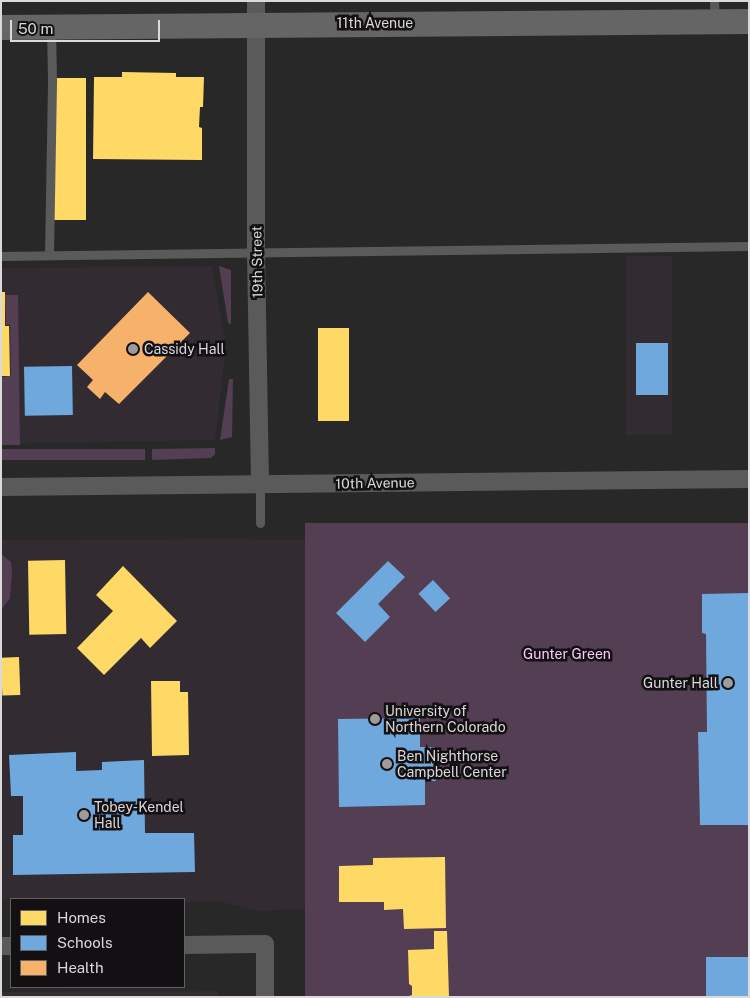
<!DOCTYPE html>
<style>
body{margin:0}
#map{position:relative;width:750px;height:998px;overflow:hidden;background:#292829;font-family:"Public Sans",sans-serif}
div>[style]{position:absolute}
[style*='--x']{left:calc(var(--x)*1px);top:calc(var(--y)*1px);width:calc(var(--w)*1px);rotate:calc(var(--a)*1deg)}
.built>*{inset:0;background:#322b32;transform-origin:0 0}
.green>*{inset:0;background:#533e53;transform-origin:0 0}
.homes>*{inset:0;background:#ffd966;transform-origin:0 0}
.schools>*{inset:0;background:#6fa8dc;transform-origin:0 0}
.health>*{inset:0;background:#f6b26b}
.service>*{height:9px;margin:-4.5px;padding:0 4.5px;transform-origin:4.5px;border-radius:4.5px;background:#5a5a5a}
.minor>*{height:18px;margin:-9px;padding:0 9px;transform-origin:9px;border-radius:9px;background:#5a5a5a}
.secondary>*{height:25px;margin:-12.5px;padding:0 12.5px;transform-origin:12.5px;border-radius:12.5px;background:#656565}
.dots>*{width:14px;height:14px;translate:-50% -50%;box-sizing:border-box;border:2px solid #121012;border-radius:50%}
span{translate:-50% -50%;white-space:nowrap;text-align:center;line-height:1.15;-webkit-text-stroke:5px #121012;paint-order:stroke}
.street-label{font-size:14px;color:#dcd9db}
.poi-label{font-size:14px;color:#dcd9db}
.left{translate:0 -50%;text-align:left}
.right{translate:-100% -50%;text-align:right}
.park-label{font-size:14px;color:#fdcafa}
.frame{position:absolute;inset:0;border:2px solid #dcd9db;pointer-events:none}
.legend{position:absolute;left:10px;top:898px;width:175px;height:90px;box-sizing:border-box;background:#121012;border:1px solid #636062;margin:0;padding:6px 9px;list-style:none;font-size:15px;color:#dcd9db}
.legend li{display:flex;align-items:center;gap:10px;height:25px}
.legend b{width:25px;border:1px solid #636062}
.scale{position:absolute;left:10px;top:20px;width:150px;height:22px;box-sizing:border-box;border:2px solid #dcd9db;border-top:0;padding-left:6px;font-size:15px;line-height:18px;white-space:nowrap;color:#dcd9db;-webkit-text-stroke:4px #121012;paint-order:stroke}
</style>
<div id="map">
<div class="built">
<div style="left:626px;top:256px;width:46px;height:179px"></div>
<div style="clip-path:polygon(212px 266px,226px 346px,215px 440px,1px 444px,1px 268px)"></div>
<div style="clip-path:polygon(227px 539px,346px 540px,309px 909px,258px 911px,218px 901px,184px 902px,184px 899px,14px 898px,1px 900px,1px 540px)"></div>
<div style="clip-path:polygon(218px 991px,218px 997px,1px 997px,1px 992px)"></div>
</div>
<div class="green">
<div style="clip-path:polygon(219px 266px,231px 270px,231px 324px,228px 323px)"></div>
<div style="clip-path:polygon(5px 295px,18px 295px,20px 445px,1px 445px,1px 377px,11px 376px,10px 325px,6px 325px)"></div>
<div style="clip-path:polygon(229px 379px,233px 379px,232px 437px,220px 440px)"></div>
<div style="clip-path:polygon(215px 448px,215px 454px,211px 458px,152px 460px,152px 449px)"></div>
<div style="left:145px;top:449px;width:11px;height:144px;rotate:90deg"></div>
<div style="left:749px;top:523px;width:474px;height:444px;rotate:90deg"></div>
<div style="clip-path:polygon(1px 554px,11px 562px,12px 572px,10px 598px,1px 610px)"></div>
</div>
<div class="homes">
<div style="clip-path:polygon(122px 72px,176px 73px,176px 77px,204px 77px,203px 107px,200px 107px,199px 127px,202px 128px,202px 160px,93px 159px,94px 77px,122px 77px)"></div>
<div style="left:86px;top:78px;width:142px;height:34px;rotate:90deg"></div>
<div style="clip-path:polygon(1px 292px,5px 292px,5px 326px,9px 326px,10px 376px,1px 376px)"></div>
<div style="left:318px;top:328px;width:31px;height:93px"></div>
<div style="left:65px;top:560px;width:74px;height:37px;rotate:89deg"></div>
<div style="clip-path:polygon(123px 566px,177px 621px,150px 648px,141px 638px,104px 675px,77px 648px,113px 611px,96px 595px)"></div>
<div style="left:19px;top:657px;width:38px;height:18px;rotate:88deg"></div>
<div style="clip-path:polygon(151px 681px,180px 681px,180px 692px,188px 692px,189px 755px,152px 756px)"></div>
<div style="clip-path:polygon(445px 857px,446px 928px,404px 929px,403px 909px,384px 910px,384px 902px,339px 902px,339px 866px,373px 865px,373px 858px)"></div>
<div style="clip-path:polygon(434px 931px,447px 931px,449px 997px,407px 997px,412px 995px,412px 986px,409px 984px,408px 950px,434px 949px)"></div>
</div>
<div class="schools">
<div style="left:636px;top:343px;width:32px;height:52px"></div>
<div style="left:72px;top:366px;width:49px;height:48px;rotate:89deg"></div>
<div style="clip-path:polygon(388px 561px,405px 577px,378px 604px,390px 617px,365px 642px,336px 613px)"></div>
<div style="left:433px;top:580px;width:25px;height:20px;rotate:47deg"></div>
<div style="clip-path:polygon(749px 593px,749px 825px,700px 825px,698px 732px,707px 732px,706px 634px,702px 633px,702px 594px)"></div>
<div style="clip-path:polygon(420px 718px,420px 747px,435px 747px,436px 781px,425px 781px,425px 805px,339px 807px,338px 719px)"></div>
<div style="clip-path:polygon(76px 752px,76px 771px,102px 770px,102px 762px,144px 760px,145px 833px,194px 833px,195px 872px,13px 875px,13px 835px,23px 835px,23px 796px,11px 796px,9px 755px)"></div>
<div style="left:749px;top:957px;width:40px;height:43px;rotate:90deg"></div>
</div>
<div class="health">
<div style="clip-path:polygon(148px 292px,190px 333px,119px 404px,105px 392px,100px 399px,87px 387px,93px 380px,77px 365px)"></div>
</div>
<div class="service">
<div style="--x:714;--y:1;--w:20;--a:87"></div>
<div style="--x:49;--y:255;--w:176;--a:-89"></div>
<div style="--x:52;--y:79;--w:52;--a:-91.1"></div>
<div style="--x:1;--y:256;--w:748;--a:-0.77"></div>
<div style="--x:260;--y:484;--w:39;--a:90"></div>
</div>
<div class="minor">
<div style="--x:256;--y:1;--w:252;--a:90"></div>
<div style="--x:256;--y:253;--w:231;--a:89"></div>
<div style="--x:1;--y:487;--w:748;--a:-0.61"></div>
<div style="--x:184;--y:945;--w:81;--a:-0.7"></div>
<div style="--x:265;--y:944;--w:53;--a:90"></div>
<div style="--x:1;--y:946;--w:10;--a:0"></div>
</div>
<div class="secondary">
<div style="--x:1;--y:27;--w:748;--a:-0.46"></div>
</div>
<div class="dots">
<div style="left:133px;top:349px;background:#9d9b9d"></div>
<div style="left:728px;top:683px;background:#9d9b9d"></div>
<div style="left:375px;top:719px;background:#9d9b9d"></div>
<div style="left:387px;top:764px;background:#9d9b9d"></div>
<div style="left:84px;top:815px;background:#9d9b9d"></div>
</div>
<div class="street-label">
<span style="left:375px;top:23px">11th Avenue</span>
<span style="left:257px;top:262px;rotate:-91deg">19th Street</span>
<span style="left:375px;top:483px;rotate:-1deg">10th Avenue</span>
</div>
<div class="poi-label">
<span class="left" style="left:144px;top:349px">Cassidy Hall</span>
<span class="right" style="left:718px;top:683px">Gunter Hall</span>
<span class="left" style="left:385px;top:719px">University of<br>Northern Colorado</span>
<span class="left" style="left:397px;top:764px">Ben Nighthorse<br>Campbell Center</span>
<span class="left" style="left:94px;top:815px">Tobey-Kendel<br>Hall</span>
</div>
<div class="park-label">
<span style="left:567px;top:654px">Gunter Green</span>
</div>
<div class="frame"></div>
<ul class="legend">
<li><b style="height:14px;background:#ffd966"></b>Homes</li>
<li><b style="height:14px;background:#6fa8dc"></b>Schools</li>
<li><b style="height:14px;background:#f6b26b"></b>Health</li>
</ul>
<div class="scale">50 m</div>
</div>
